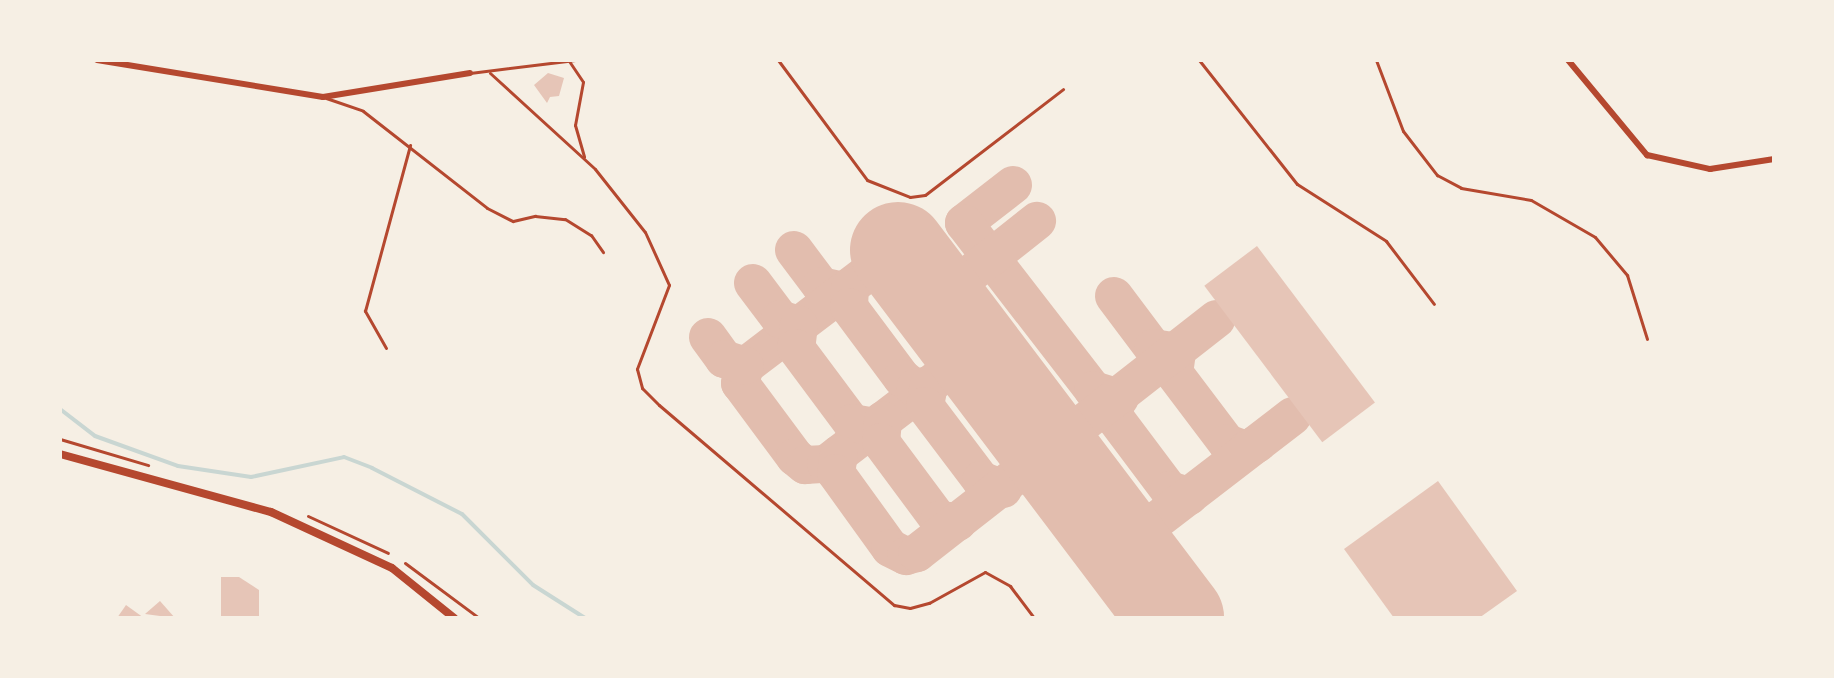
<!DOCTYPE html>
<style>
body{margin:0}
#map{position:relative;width:1834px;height:678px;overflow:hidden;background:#f6efe4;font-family:Signika,sans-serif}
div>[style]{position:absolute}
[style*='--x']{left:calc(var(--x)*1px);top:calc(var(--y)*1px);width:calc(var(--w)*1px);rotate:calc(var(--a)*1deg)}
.stream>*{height:4px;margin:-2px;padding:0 2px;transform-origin:2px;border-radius:2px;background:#c9d6d2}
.taxiway>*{height:38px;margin:-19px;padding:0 19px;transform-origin:19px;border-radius:19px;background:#e2bdae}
.runway>*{height:96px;margin:-48px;padding:0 48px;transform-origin:48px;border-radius:48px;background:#e2bdae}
.building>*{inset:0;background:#e6c5b7;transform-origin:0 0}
.path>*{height:3px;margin:-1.5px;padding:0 1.5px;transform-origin:1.5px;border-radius:1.5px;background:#b5482f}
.service>*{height:3px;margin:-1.5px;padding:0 1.5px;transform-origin:1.5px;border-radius:1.5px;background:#b5482f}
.minor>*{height:6px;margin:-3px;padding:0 3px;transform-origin:3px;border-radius:3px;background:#b5482f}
.tertiary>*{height:8px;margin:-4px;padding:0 4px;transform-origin:4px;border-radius:4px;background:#b5482f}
span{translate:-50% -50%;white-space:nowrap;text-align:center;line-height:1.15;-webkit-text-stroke:6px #f6efe4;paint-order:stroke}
.frame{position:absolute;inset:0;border:62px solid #f6efe4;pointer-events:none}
</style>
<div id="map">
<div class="stream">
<div style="--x:60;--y:409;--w:44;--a:37.6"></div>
<div style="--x:95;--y:436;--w:88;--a:19.9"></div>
<div style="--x:178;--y:466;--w:74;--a:8.6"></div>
<div style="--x:251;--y:477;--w:95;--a:-12.1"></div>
<div style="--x:344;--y:457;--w:30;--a:21"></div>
<div style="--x:372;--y:468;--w:101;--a:27.1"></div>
<div style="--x:462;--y:514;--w:100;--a:45"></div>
<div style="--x:533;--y:585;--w:62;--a:32.4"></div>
</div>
<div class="taxiway">
<div style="--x:1013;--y:185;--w:62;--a:142.2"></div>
<div style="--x:964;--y:223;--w:211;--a:52.3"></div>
<div style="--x:1093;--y:390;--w:28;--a:17"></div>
<div style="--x:794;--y:250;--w:45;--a:53.1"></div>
<div style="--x:821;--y:286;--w:24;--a:12"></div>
<div style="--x:898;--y:250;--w:192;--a:142.8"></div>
<div style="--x:745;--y:366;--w:18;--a:106"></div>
<div style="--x:740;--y:383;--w:92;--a:53.4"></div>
<div style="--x:795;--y:457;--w:13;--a:39"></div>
<div style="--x:805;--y:465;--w:21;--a:-3"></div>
<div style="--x:826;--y:464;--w:186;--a:-37.4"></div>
<div style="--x:753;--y:283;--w:45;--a:53.1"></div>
<div style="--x:780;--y:319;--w:20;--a:18"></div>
<div style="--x:799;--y:325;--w:23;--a:97"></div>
<div style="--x:796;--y:348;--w:94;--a:53.3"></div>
<div style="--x:852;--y:423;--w:22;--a:10"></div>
<div style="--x:850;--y:287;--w:20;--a:93"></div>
<div style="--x:849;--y:307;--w:89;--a:53.3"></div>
<div style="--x:902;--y:378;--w:16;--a:38"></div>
<div style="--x:915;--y:388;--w:14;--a:-12"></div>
<div style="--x:1114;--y:296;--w:65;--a:53.1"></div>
<div style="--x:1153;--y:348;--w:24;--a:9"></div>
<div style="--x:1177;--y:352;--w:21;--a:98"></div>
<div style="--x:1174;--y:373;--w:88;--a:52.9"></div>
<div style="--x:1227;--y:443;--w:20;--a:20"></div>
<div style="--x:1246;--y:450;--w:13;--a:-29"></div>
<div style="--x:936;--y:301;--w:129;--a:-38.4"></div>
<div style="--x:708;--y:337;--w:27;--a:54"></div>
<div style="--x:724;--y:359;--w:22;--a:18"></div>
<div style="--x:929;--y:385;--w:21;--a:101"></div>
<div style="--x:925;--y:406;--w:93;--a:52.9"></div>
<div style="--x:981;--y:480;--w:24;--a:22"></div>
<div style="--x:1115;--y:401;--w:17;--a:90"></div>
<div style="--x:1115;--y:418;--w:90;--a:53.1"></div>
<div style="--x:1169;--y:490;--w:21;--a:17"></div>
<div style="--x:883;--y:420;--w:22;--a:95"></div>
<div style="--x:881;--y:442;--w:97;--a:53.4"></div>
<div style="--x:939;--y:520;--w:19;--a:6"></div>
<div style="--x:839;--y:454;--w:19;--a:99"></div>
<div style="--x:836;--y:473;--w:92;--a:54.2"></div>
<div style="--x:890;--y:548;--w:18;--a:27"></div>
<div style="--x:906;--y:556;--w:11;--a:-15"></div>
<div style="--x:917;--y:553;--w:380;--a:-38"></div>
<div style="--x:1122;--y:547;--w:215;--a:-37.5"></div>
</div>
<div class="runway">
<div style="--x:898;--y:250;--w:461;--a:52.9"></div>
</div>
<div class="building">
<div style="clip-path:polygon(548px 73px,564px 78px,559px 96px,550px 97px,547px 103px,534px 85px)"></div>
<div style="left:1257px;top:246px;width:196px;height:66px;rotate:53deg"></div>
<div style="clip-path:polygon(1438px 481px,1517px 591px,1479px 618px,1394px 618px,1344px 549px)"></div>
<div style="clip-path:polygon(221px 577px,239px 577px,259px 590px,259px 618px,221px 618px)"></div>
<div style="clip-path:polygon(160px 601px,175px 618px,145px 614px)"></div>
<div style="clip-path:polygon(126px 605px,144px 618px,117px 618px)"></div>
</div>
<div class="path">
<div style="--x:60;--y:439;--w:92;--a:16.5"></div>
<div style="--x:308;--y:516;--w:88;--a:24.8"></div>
<div style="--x:405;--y:563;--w:92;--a:36.6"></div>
</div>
<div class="service">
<div style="--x:778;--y:60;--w:149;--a:53.4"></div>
<div style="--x:867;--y:180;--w:46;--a:21.6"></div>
<div style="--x:910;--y:197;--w:15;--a:-8"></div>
<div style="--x:925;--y:195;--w:174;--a:-37.5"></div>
<div style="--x:1199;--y:60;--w:158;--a:51.7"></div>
<div style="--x:1297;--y:184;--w:106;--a:32.6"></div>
<div style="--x:1386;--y:241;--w:79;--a:52.7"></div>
<div style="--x:1376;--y:60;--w:76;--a:69.2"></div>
<div style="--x:1403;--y:131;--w:56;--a:52.3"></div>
<div style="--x:1437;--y:175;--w:27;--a:28"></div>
<div style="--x:1461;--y:188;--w:71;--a:9.7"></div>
<div style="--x:1531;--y:200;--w:74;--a:30"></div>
<div style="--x:1595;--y:237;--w:50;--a:49.9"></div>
<div style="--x:1627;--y:275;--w:67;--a:72.6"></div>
<div style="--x:569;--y:61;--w:25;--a:56"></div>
<div style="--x:583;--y:82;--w:44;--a:100.5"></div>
<div style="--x:575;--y:125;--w:33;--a:74"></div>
<div style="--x:470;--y:73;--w:106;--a:-7.1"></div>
<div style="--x:490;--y:73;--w:142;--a:42.4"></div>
<div style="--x:595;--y:169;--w:80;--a:51.6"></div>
<div style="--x:645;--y:232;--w:58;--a:65.6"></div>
<div style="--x:669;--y:285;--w:90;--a:110.9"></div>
<div style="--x:637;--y:369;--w:20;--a:75"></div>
<div style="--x:642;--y:388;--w:24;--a:45"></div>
<div style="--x:659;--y:405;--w:309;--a:40.4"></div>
<div style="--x:894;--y:605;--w:16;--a:11"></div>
<div style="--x:910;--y:608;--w:20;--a:-15"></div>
<div style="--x:929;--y:603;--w:64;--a:-29"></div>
<div style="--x:985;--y:572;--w:29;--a:29"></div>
<div style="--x:1010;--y:586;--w:40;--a:53"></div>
<div style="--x:326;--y:98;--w:39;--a:19"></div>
<div style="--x:363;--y:111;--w:157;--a:38"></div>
<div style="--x:487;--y:208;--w:29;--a:27"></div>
<div style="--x:513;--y:221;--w:23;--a:-13"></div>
<div style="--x:535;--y:216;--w:30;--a:6"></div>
<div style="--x:565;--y:219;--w:31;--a:32"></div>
<div style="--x:591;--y:235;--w:21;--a:55"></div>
<div style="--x:386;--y:348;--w:43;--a:-119.6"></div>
<div style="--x:365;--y:311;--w:172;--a:-74.8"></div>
</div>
<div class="minor">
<div style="--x:97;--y:60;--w:229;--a:9.3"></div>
<div style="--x:323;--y:97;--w:149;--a:-9.3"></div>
<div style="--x:1568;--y:60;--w:124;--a:50.3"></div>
<div style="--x:1647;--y:155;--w:65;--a:12.5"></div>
<div style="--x:1710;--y:169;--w:65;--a:-8.9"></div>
</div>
<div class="tertiary">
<div style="--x:60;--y:454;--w:219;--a:15.4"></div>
<div style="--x:271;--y:512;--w:133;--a:24.8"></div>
<div style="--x:392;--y:568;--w:80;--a:38.9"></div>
</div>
<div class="frame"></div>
</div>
